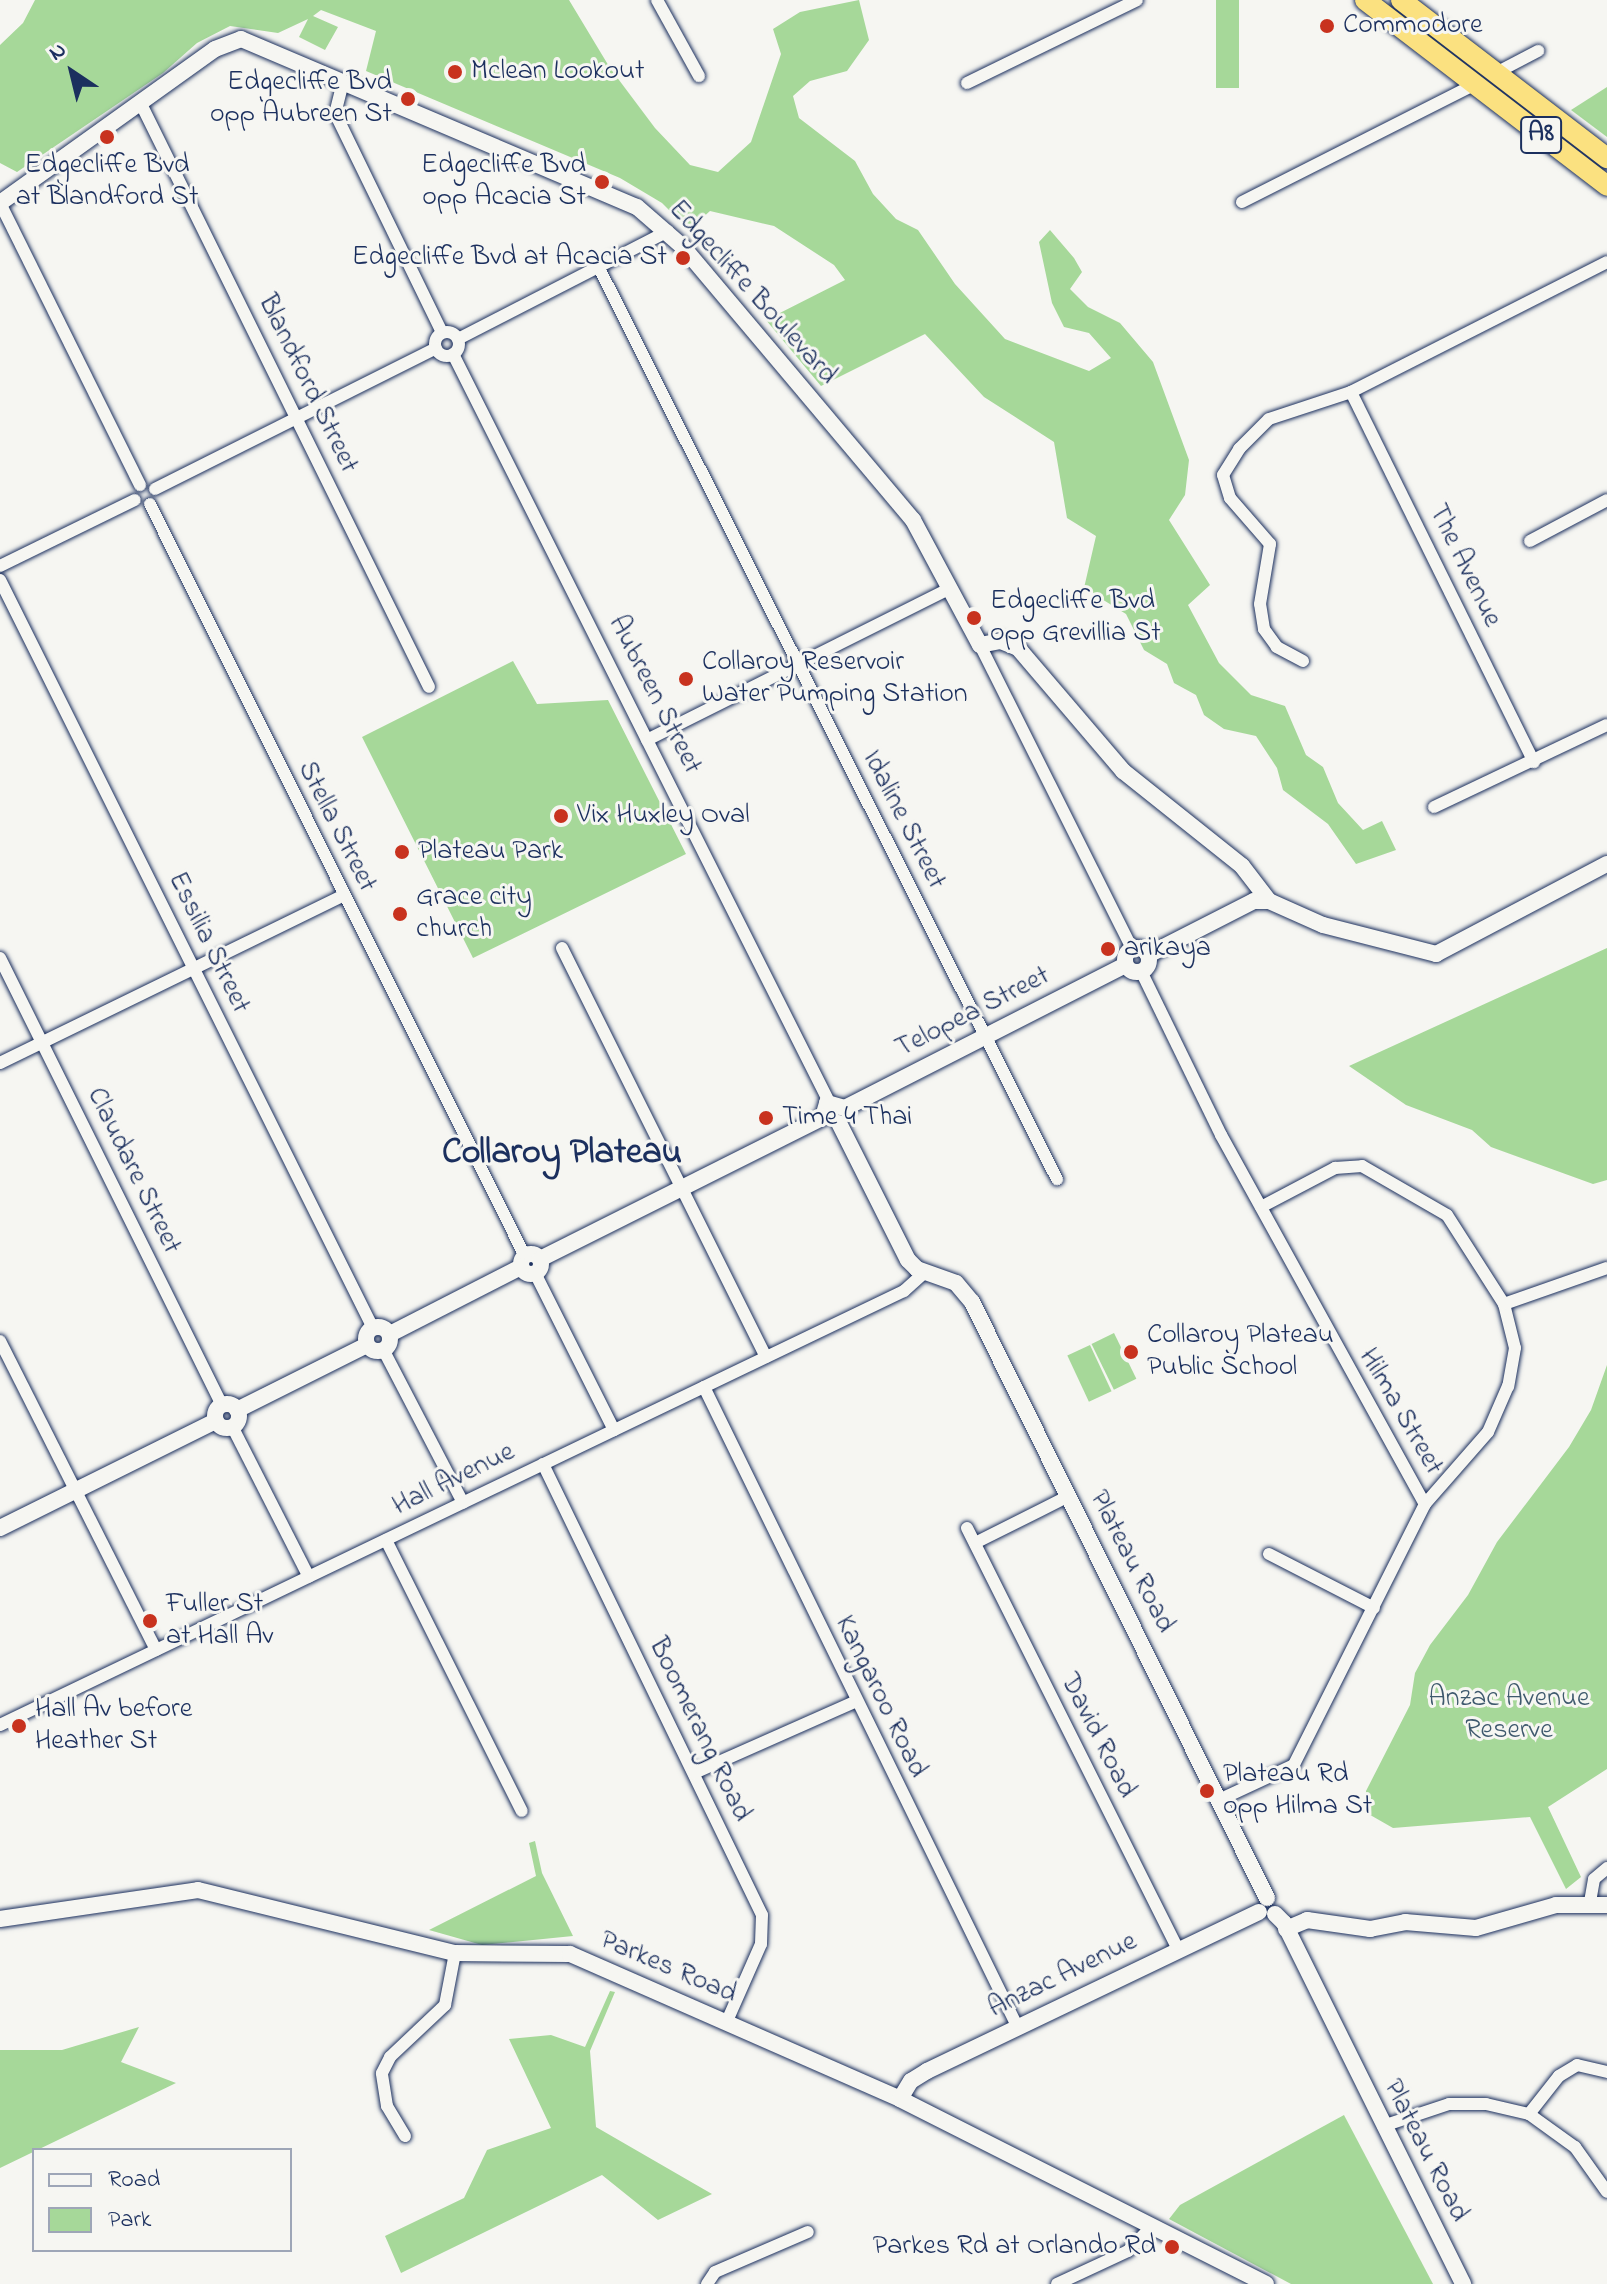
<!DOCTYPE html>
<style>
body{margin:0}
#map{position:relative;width:1607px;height:2284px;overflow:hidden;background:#f6f6f2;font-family:"Indie Flower",sans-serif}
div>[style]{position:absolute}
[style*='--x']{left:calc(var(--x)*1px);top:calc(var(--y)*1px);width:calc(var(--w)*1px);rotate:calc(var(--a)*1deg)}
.green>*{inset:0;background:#a6d899;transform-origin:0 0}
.roads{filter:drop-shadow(0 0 2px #1b2f5e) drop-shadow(0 0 2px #1b2f5e)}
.minor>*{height:12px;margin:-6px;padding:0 6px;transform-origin:6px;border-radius:6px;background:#f6f6f2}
.minor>.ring{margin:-6px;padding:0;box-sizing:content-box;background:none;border:12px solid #f6f6f2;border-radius:50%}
.tertiary>*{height:16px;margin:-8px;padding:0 8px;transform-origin:8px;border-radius:8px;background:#f6f6f2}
.tertiary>.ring{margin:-8px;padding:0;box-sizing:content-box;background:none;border:16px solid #f6f6f2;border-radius:50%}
.trunk>*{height:20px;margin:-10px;padding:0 10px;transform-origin:10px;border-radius:10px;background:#fbe180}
.dots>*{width:22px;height:22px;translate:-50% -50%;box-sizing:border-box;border:4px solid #f6f6f2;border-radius:50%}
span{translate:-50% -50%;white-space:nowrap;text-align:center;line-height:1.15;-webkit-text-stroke:6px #f6f6f2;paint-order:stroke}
.shield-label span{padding:2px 6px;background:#f6f6f2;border:2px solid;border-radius:6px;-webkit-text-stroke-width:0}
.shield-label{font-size:26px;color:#1b2f5e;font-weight:700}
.poi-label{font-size:28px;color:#1b2f5e}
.left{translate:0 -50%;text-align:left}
.right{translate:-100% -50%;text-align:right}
.street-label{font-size:28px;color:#1b2f5e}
.park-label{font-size:28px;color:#3e596d}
.district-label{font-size:36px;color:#1b2f5e;font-weight:700}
.legend{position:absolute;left:32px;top:2148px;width:260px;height:104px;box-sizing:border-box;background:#f6f6f2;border:2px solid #9ea6b7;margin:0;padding:10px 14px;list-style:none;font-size:24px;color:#1b2f5e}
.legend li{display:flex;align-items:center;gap:16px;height:40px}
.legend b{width:40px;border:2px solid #9ea6b7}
.north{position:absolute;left:32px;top:32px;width:80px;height:80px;-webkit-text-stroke:6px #f6f6f2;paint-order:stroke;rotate:325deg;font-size:22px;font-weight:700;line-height:32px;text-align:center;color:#1b2f5e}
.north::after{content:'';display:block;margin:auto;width:28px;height:36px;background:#1b2f5e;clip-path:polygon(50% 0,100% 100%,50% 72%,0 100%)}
</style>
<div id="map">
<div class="green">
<div style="clip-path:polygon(35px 0,569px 0,610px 68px,655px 128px,690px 165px,718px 172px,751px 142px,781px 54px,773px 29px,800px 12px,859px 0,869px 40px,847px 71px,810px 81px,793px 96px,799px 118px,855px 161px,873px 194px,896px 219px,918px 230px,955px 284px,1005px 339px,1089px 371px,1111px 358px,1089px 333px,1064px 327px,1052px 303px,1039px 242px,1050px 230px,1074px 258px,1082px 272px,1070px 289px,1088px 307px,1120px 323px,1153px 362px,1189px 460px,1185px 495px,1169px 520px,1210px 585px,1188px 605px,1219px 663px,1251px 695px,1285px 706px,1306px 755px,1323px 767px,1338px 803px,1363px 830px,1382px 821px,1396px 850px,1356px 864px,1328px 824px,1283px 790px,1277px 768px,1256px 736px,1224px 729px,1204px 715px,1196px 695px,1174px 683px,1167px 664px,1144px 650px,1126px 614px,1084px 588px,1096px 536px,1067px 518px,1054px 442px,984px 397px,925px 334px,821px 386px,766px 320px,845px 280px,834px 265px,774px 226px,710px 211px,689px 230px,662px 203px,620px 178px,366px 71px,376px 31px,321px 10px,313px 16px,338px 27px,325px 50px,299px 37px,308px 19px,278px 33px,230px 26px,197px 43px,163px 73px,17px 172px,0 163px,0 45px,23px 23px)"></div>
<div style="left:1216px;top:0;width:23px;height:88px"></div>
<div style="clip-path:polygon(1607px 87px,1607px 137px,1571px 110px)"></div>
<div style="clip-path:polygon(513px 661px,537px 704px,608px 700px,686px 854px,473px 958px,362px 737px)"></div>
<div style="clip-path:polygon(1607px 948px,1607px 1180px,1593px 1184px,1491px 1147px,1472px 1130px,1406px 1105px,1349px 1066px)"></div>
<div style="left:1114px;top:1333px;width:51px;height:25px;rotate:64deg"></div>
<div style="left:1090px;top:1345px;width:51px;height:25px;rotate:65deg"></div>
<div style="clip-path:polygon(1607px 1365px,1607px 1769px,1548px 1807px,1581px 1877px,1566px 1889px,1530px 1817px,1393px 1828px,1365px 1812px,1366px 1791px,1410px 1705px,1415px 1673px,1430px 1645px,1468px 1595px,1497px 1542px,1569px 1447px,1591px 1410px)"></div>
<div style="clip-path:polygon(535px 1841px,542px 1873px,573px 1936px,482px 1945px,429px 1930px,536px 1876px,529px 1843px)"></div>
<div style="clip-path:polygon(610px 1991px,615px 1992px,590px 2051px,596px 2127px,712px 2194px,658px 2220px,602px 2175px,401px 2273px,385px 2236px,464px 2198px,487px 2150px,551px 2128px,509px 2039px,551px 2035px,585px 2047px)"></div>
<div style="clip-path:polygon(139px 2027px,121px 2062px,176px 2083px,0 2168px,0 2050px,62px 2050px)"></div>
<div style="clip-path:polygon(1344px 2115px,1433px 2284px,1291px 2284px,1169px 2219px,1180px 2205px)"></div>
</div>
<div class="roads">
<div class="minor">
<div style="--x:657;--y:0;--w:87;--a:61.1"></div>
<div style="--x:1494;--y:74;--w:50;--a:-27.6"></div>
<div style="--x:343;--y:82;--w:32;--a:104"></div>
<div style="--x:335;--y:113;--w:244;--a:64"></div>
<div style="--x:967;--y:83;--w:189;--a:-26"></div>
<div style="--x:141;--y:104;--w:650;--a:63.71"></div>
<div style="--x:1242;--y:202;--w:264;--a:-26.8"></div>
<div style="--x:0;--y:203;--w:315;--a:63.6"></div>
<div style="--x:599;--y:268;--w:1020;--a:63.31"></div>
<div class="ring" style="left:435px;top:332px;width:12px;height:12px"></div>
<div style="--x:458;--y:339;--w:236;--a:-27.2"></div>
<div style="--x:453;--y:354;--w:837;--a:63.31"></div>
<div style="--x:1351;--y:392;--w:413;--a:63.7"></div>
<div style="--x:155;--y:489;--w:314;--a:-26.6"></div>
<div style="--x:150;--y:504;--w:840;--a:63.5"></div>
<div style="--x:1530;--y:541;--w:87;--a:-28"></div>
<div style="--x:0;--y:566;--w:150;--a:-26.1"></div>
<div style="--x:0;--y:580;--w:836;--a:63.5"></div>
<div style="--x:980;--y:645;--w:340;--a:63.4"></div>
<div style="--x:1303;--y:661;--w:30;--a:-152"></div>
<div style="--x:1277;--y:647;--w:22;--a:-126"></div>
<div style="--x:1264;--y:629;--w:25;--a:-99"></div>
<div style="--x:1260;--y:604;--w:61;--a:-80.5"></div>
<div style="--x:1270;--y:544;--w:61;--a:-131"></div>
<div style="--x:1230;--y:498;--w:24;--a:-107"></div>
<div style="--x:1223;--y:475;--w:31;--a:-58"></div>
<div style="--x:1239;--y:449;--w:42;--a:-45"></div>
<div style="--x:1269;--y:419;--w:86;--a:-18.2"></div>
<div style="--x:1351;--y:392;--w:287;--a:-26.9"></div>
<div style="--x:647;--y:740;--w:340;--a:-26.6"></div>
<div style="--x:1434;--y:807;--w:191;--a:-25.4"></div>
<div style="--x:562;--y:948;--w:457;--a:63.5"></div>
<div style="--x:0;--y:958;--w:499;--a:63.6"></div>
<div style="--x:1141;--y:971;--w:182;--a:64"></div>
<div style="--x:1221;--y:1135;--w:422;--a:61.1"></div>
<div style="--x:1425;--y:1504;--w:292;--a:116.7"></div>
<div style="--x:1294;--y:1765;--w:81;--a:155"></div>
<div style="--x:0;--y:1063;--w:381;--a:-26"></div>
<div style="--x:1261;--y:1207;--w:84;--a:-27.8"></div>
<div style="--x:1335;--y:1168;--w:27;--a:-4"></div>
<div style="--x:1362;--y:1166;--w:98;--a:30"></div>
<div style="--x:1447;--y:1215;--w:106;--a:57.4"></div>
<div style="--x:1504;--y:1304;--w:45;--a:76"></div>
<div style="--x:1515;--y:1348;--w:39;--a:100"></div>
<div style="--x:1508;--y:1386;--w:50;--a:113.5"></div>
<div style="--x:1488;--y:1432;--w:96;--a:131.2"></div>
<div style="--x:535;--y:1273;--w:176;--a:63.3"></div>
<div style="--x:1504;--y:1304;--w:109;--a:-19.3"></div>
<div style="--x:0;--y:1341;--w:346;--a:63.2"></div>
<div style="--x:384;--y:1351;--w:171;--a:62.5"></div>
<div style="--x:704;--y:1387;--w:712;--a:63.9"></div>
<div style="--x:232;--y:1426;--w:169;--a:63"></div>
<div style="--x:543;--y:1464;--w:501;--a:64.1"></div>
<div style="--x:762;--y:1915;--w:29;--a:92"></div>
<div style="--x:761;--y:1944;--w:84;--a:113.8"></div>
<div style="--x:967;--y:1528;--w:472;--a:63.4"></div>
<div style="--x:386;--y:1540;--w:303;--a:63.4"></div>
<div style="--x:975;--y:1543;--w:105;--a:-26.6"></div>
<div style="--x:1269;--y:1554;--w:118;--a:27.2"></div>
<div style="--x:0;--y:1725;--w:1003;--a:-25.65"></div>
<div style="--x:904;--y:1291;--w:28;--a:-42"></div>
<div style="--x:694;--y:1773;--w:175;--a:-23.9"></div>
<div style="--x:1590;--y:1902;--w:23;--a:-80"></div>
<div style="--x:1594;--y:1879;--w:17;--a:-40"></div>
<div style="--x:1529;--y:2114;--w:57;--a:35.7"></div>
<div style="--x:1575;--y:2147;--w:55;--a:54.6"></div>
<div style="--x:1383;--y:2126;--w:70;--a:-18.4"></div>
<div style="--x:1449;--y:2104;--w:37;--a:0"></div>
<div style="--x:1486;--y:2104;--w:44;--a:13.1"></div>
<div style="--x:1529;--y:2114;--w:48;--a:-51.7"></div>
<div style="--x:1559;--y:2076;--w:21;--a:-31"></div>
<div style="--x:1577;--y:2065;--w:31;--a:13"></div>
<div style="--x:405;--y:2136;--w:35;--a:-121"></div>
<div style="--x:387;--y:2106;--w:33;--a:-99"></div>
<div style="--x:382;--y:2073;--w:18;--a:-63"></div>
<div style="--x:390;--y:2057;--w:76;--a:-43.4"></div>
<div style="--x:445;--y:2005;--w:53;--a:-79.1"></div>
<div style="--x:707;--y:2284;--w:14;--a:-56"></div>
<div style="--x:715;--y:2272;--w:101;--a:-23.3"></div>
<div style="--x:1057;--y:2284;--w:78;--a:-24.9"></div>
<div style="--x:1128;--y:2251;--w:35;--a:-46"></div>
</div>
<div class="tertiary">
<div style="--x:0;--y:203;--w:264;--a:-35.6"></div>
<div style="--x:215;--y:49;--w:28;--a:-21"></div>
<div style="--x:241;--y:39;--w:430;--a:23"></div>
<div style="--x:637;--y:207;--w:61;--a:41"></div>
<div style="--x:683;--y:247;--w:357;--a:49.9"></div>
<div style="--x:913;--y:520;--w:142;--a:61.8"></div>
<div style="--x:980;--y:645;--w:21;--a:-11"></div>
<div style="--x:1001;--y:641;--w:18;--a:22"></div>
<div style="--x:1018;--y:648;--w:162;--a:49.5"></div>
<div style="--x:1123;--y:771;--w:152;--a:38.6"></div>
<div style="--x:1242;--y:866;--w:44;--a:52.4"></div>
<div class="ring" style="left:1125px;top:948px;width:8px;height:8px"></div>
<div style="--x:1148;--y:955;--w:119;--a:-27"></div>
<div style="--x:1254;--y:901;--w:15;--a:0"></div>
<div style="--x:1269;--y:901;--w:59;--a:24"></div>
<div style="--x:1323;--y:925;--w:117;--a:14.4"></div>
<div style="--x:1436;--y:954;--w:193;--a:-27.8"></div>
<div style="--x:845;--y:1108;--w:315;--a:-27"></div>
<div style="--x:823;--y:1117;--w:15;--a:-74"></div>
<div style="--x:827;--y:1103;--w:19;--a:16"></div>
<div style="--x:839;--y:1123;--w:153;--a:63.3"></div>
<div style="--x:908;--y:1260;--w:13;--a:45"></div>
<div style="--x:917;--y:1269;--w:41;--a:19.7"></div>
<div style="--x:956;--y:1283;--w:25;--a:50"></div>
<div style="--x:972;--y:1302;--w:665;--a:63.67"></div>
<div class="ring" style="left:521px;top:1254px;width:4px;height:4px"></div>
<div style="--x:540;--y:1259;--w:317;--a:-26.6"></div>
<div class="ring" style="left:366px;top:1327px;width:8px;height:8px"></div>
<div style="--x:390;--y:1334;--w:147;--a:-27.1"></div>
<div class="ring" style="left:215px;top:1404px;width:8px;height:8px"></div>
<div style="--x:237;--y:1410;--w:145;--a:-26.6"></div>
<div style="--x:0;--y:1528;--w:241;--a:-26.4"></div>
<div style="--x:1275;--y:1914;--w:13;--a:45"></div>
<div style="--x:1284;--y:1923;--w:403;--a:63.6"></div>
<div style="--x:0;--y:1919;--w:200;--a:-8.3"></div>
<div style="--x:198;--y:1890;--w:265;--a:13.8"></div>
<div style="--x:455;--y:1953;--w:115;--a:0.5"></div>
<div style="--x:570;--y:1954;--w:360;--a:23.7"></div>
<div style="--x:900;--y:2099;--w:410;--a:26.8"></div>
<div style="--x:1286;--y:1929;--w:23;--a:-23"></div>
<div style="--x:1307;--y:1920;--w:64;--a:8.1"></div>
<div style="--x:1370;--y:1929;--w:36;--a:-11"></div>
<div style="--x:1405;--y:1922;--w:71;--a:4.8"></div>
<div style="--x:1476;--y:1928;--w:83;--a:-16"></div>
<div style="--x:1556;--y:1905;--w:51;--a:0"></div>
<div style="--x:900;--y:2099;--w:21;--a:-59"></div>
<div style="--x:911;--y:2081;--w:19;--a:-32"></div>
<div style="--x:927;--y:2071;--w:368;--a:-25.6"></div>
</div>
<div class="trunk">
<div style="--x:1365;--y:0;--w:305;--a:37.5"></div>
<div style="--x:1401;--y:0;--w:260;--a:37.5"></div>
</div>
</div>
<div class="dots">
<div style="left:1327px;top:26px;background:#c8321e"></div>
<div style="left:455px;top:72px;background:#c8321e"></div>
<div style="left:408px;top:99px;background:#c8321e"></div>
<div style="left:107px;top:137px;background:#c8321e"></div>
<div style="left:602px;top:182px;background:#c8321e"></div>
<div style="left:683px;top:258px;background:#c8321e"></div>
<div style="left:974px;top:618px;background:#c8321e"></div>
<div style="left:686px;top:679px;background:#c8321e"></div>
<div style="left:561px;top:816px;background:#c8321e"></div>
<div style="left:402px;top:852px;background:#c8321e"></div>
<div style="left:400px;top:914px;background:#c8321e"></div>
<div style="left:1108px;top:949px;background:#c8321e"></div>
<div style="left:766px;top:1118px;background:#c8321e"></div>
<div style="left:1131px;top:1352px;background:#c8321e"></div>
<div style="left:150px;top:1621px;background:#c8321e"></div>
<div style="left:19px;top:1726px;background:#c8321e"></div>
<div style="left:1207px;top:1791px;background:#c8321e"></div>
<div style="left:1172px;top:2247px;background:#c8321e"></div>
</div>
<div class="shield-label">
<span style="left:1541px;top:135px">A8</span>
</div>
<div class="poi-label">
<span class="left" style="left:1343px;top:26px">Commodore</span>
<span class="left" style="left:471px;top:72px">Mclean Lookout</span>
<span class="right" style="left:392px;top:99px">Edgecliffe Bvd<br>opp Aubreen St</span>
<span style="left:107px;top:182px">Edgecliffe Bvd<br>at Blandford St</span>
<span class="right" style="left:586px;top:182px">Edgecliffe Bvd<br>opp Acacia St</span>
<span class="right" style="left:667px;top:258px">Edgecliffe Bvd at Acacia St</span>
<span class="left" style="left:990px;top:618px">Edgecliffe Bvd<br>opp Grevillia St</span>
<span class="left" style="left:702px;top:679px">Collaroy Reservoir<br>Water Pumping Station</span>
<span class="left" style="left:577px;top:816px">Vix Huxley Oval</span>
<span class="left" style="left:418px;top:852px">Plateau Park</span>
<span class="left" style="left:416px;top:914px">Grace city<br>church</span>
<span class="left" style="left:1124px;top:949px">arikaya</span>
<span class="left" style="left:782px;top:1118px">Time 4 Thai</span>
<span class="left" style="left:1147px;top:1352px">Collaroy Plateau<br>Public School</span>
<span class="left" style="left:166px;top:1621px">Fuller St<br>at Hall Av</span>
<span class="left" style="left:35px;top:1726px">Hall Av before<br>Heather St</span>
<span class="left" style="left:1223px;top:1791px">Plateau Rd<br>opp Hilma St</span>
<span class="right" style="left:1156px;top:2247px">Parkes Rd at Orlando Rd</span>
</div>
<div class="street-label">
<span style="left:752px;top:293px;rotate:48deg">Edgecliffe Boulevard</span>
<span style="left:307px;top:384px;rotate:64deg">Blandford Street</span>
<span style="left:1464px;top:566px;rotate:64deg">The Avenue</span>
<span style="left:654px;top:695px;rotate:63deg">Aubreen Street</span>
<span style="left:903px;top:820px;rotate:63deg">Idaline Street</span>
<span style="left:336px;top:827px;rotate:63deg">Stella Street</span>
<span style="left:208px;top:943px;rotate:64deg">Essilia Street</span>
<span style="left:973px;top:1013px;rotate:-27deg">Telopea Street</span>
<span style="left:133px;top:1171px;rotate:64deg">Claudare Street</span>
<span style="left:1400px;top:1412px;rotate:60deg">Hilma Street</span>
<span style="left:454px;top:1480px;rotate:-26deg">Hall Avenue</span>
<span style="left:1131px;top:1562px;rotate:63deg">Plateau Road</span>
<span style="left:880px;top:1697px;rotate:64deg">Kangaroo Road</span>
<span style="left:699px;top:1730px;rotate:64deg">Boomerang Road</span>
<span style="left:1097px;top:1736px;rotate:63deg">David Road</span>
<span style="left:668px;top:1968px;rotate:23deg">Parkes Road</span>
<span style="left:1063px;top:1976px;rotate:-26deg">Anzac Avenue</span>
<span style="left:1425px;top:2151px;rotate:63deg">Plateau Road</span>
</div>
<div class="park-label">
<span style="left:1509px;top:1715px">Anzac Avenue<br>Reserve</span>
</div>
<div class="district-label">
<span style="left:562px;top:1154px">Collaroy Plateau</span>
</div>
<ul class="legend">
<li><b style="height:10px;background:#f6f6f2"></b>Road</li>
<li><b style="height:22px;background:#a6d899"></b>Park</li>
</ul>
<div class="north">N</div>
</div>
